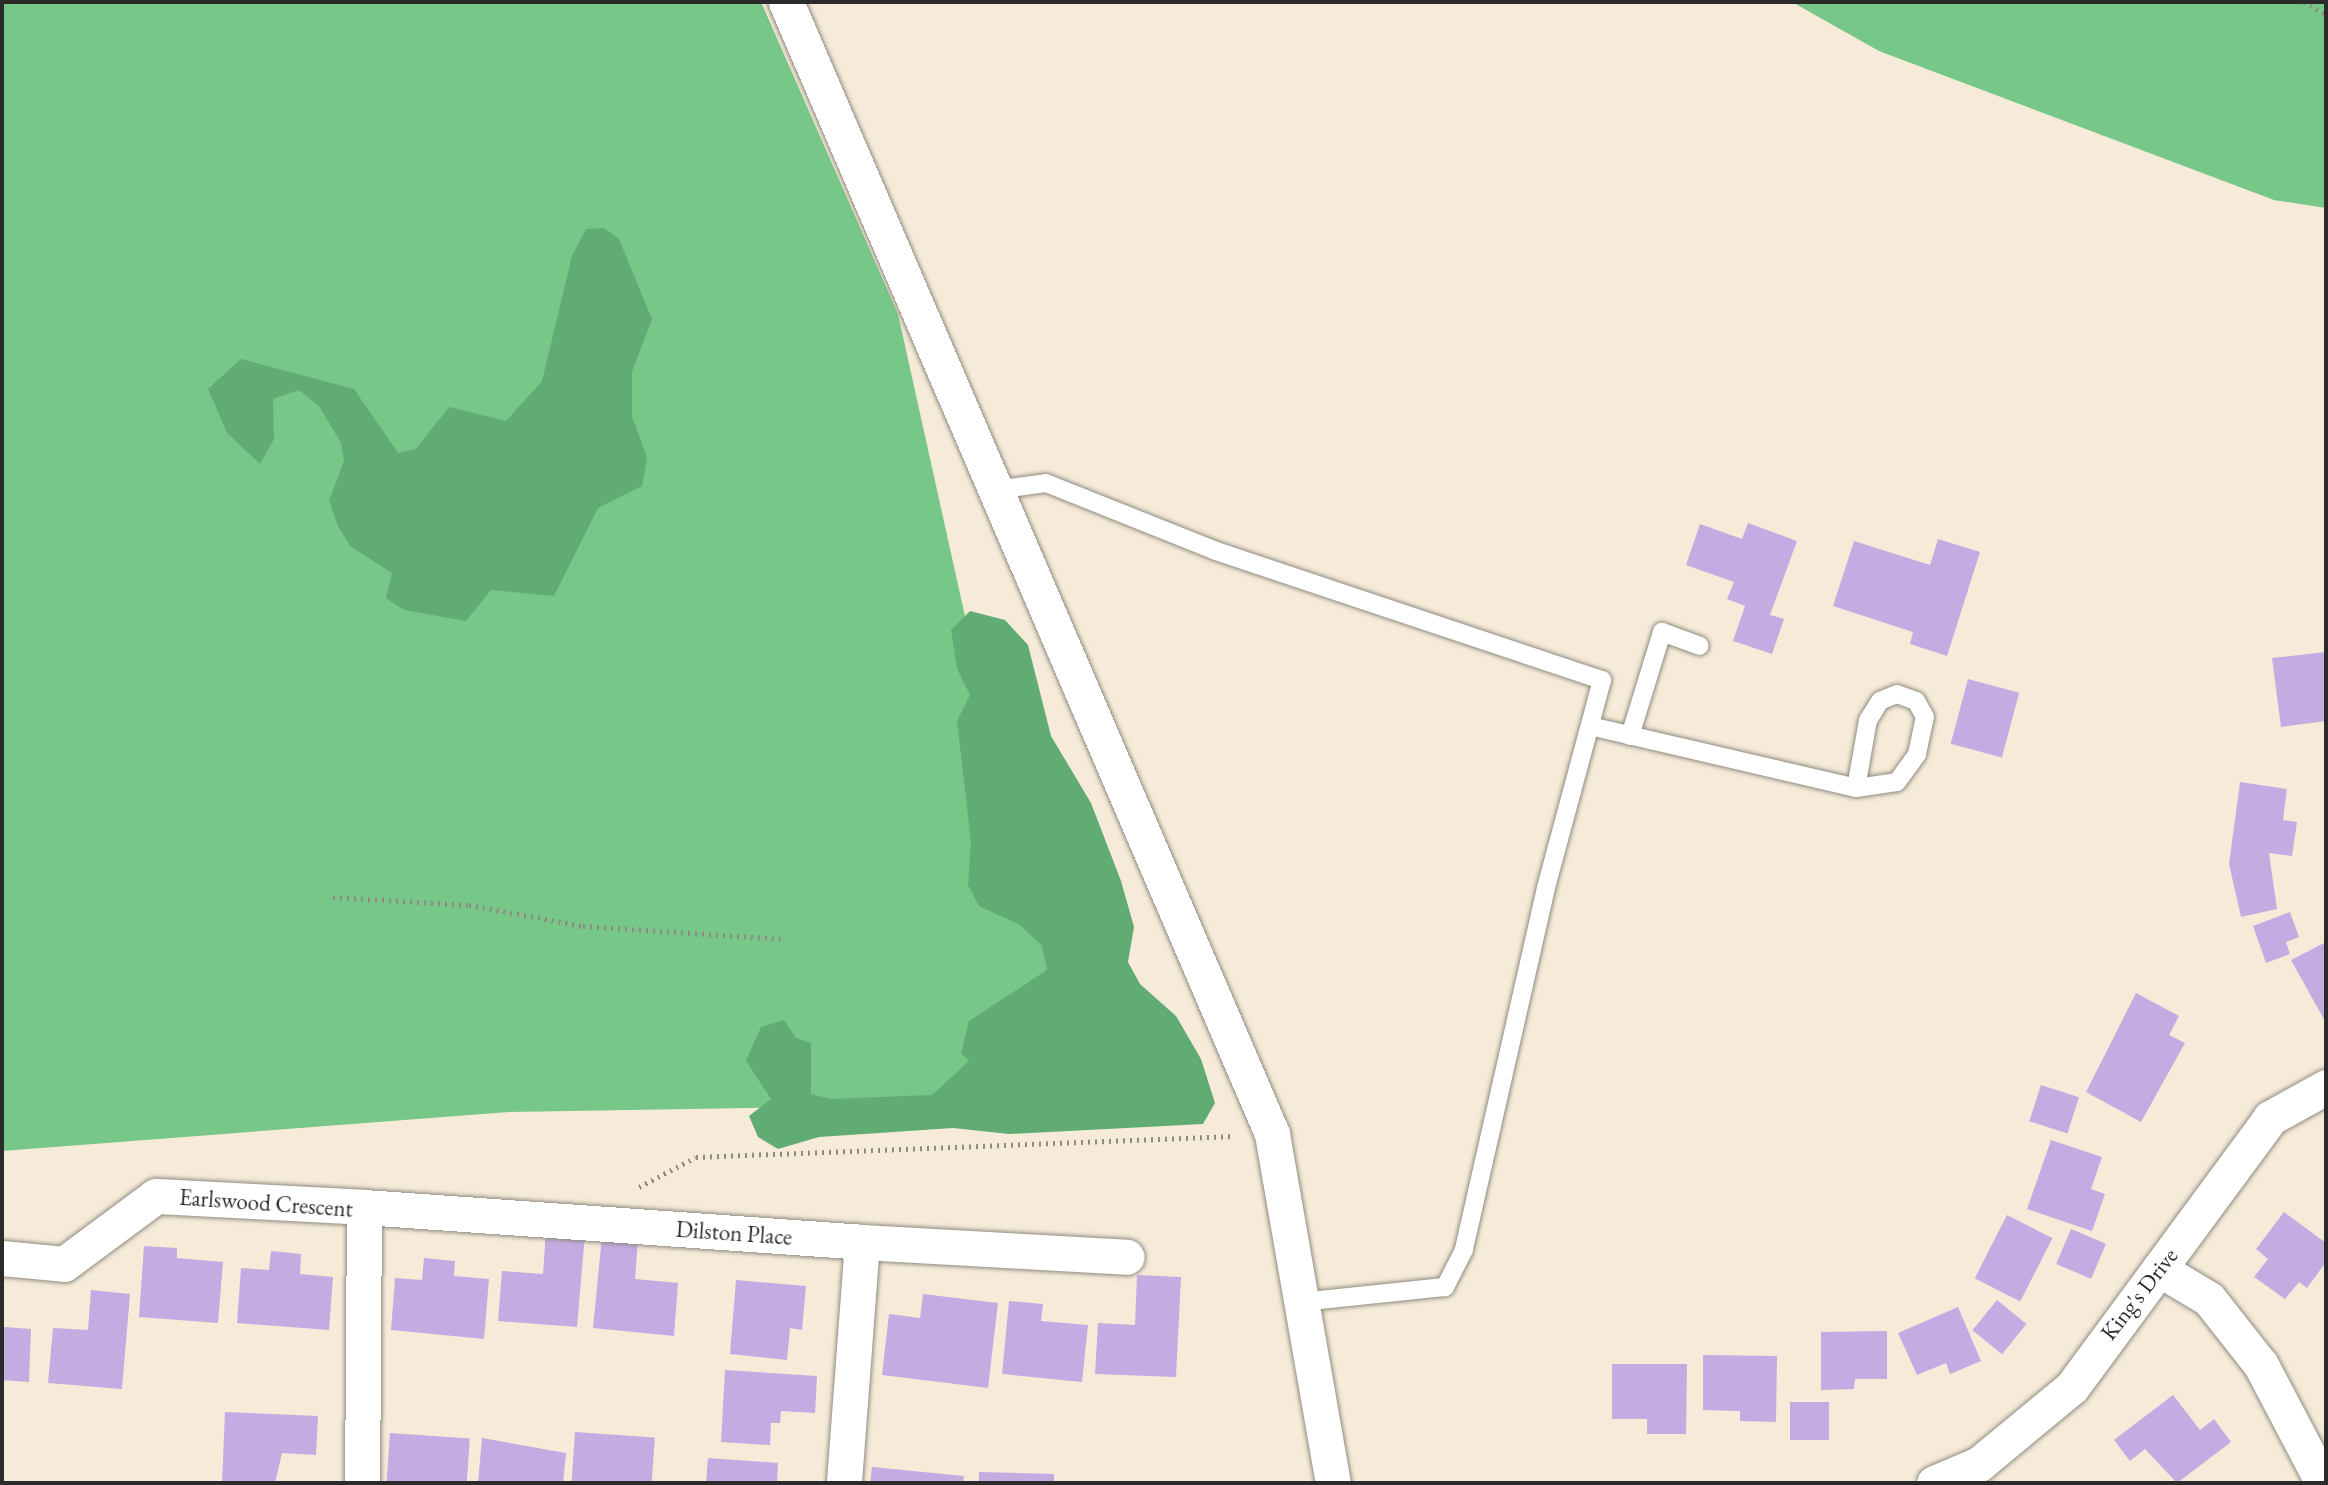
<!DOCTYPE html>
<style>
body{margin:0}
#map{position:relative;width:2328px;height:1485px;overflow:hidden;background:#f5ebd8;font-family:"EB Garamond",serif}
div>[style]{position:absolute}
[style*='--x']{left:calc(var(--x)*1px);top:calc(var(--y)*1px);width:calc(var(--w)*1px);rotate:calc(var(--a)*1deg)}
.green>*{inset:0;background:#77c788}
.forest>*{inset:0;background:#61ac74}
.building>*{inset:0;background:#c3ace2;transform-origin:0 0}
.path>*{height:4.5px;margin-top:-2.25px;transform-origin:0;background:repeating-linear-gradient(90deg,#908b82 0 2px,transparent 0 7px)}
.roads{filter:drop-shadow(0 0 2px #908b82) drop-shadow(0 0 2px #908b82)}
.lane>*{height:18px;margin:-9px;padding:0 9px;transform-origin:9px;border-radius:9px;background:#fff}
.street>*{height:35px;margin:-17.5px;padding:0 17.5px;transform-origin:17.5px;border-radius:17.5px;background:#fff}
span{translate:-50% -50%;white-space:nowrap;text-align:center;line-height:1.15;-webkit-text-stroke:7px #fff;paint-order:stroke}
.street-label{font-size:23px;color:#2b2b2b}
.frame{position:absolute;inset:0;border:4px solid #2b2b2b;pointer-events:none}
</style>
<div id="map">
<div class="green">
<div style="clip-path:polygon(2px 2px,761px 2px,898px 314px,982px 693px,1125px 1102px,509px 1112px,2px 1151px)"></div>
<div style="clip-path:polygon(1792px 2px,2326px 2px,2326px 208px,2274px 200px,1879px 51px)"></div>
</div>
<div class="forest">
<div style="clip-path:polygon(604px 228px,619px 239px,652px 319px,632px 372px,632px 416px,647px 458px,642px 486px,598px 508px,554px 596px,491px 590px,466px 621px,404px 610px,386px 598px,392px 573px,350px 546px,338px 526px,329px 501px,344px 461px,341px 443px,319px 406px,299px 390px,273px 399px,274px 439px,260px 464px,227px 433px,208px 389px,241px 359px,354px 389px,398px 453px,416px 449px,449px 407px,506px 421px,542px 381px,572px 256px,586px 229px)"></div>
<div style="clip-path:polygon(970px 611px,1005px 620px,1028px 645px,1051px 736px,1091px 803px,1121px 881px,1134px 927px,1128px 962px,1140px 984px,1176px 1016px,1201px 1059px,1215px 1103px,1203px 1124px,1009px 1134px,953px 1128px,819px 1137px,778px 1149px,758px 1137px,749px 1116px,771px 1099px,746px 1061px,761px 1027px,784px 1020px,796px 1038px,811px 1043px,811px 1094px,831px 1099px,932px 1095px,969px 1061px,961px 1053px,969px 1021px,1047px 970px,1042px 946px,1020px 925px,979px 906px,968px 885px,971px 842px,957px 721px,970px 695px,957px 669px,951px 630px)"></div>
</div>
<div class="building">
<div style="clip-path:polygon(1748px 523px,1797px 541px,1770px 615px,1784px 619px,1772px 654px,1733px 641px,1745px 606px,1727px 599px,1734px 582px,1686px 565px,1700px 524px,1742px 539px)"></div>
<div style="clip-path:polygon(1938px 539px,1980px 552px,1947px 656px,1910px 644px,1913px 632px,1833px 606px,1854px 541px,1930px 565px)"></div>
<div style="clip-path:polygon(2326px 652px,2326px 721px,2281px 727px,2272px 658px)"></div>
<div style="left:1968px;top:679px;width:53px;height:67px;rotate:15deg"></div>
<div style="clip-path:polygon(2240px 782px,2287px 789px,2283px 820px,2297px 822px,2292px 856px,2269px 853px,2277px 909px,2241px 917px,2229px 864px)"></div>
<div style="clip-path:polygon(2290px 912px,2299px 937px,2286px 942px,2290px 954px,2266px 963px,2253px 926px)"></div>
<div style="clip-path:polygon(2326px 942px,2326px 1023px,2291px 960px)"></div>
<div style="clip-path:polygon(2136px 993px,2179px 1016px,2169px 1035px,2185px 1043px,2141px 1122px,2086px 1092px)"></div>
<div style="left:2041px;top:1085px;width:40px;height:38px;rotate:18deg"></div>
<div style="clip-path:polygon(2051px 1140px,2102px 1157px,2091px 1189px,2105px 1194px,2092px 1231px,2027px 1209px)"></div>
<div style="clip-path:polygon(2284px 1212px,2326px 1243px,2326px 1262px,2307px 1288px,2299px 1282px,2285px 1299px,2254px 1277px,2268px 1259px,2256px 1249px)"></div>
<div style="left:2007px;top:1215px;width:51px;height:71px;rotate:27deg"></div>
<div style="left:2071px;top:1229px;width:38px;height:38px;rotate:23deg"></div>
<div style="clip-path:polygon(546px 1231px,585px 1234px,577px 1327px,498px 1321px,502px 1271px,543px 1274px)"></div>
<div style="clip-path:polygon(602px 1236px,638px 1240px,635px 1279px,678px 1283px,674px 1336px,593px 1328px)"></div>
<div style="clip-path:polygon(144px 1246px,177px 1248px,177px 1258px,223px 1262px,218px 1323px,139px 1317px)"></div>
<div style="clip-path:polygon(271px 1251px,301px 1254px,300px 1274px,333px 1277px,329px 1330px,237px 1323px,241px 1268px,269px 1270px)"></div>
<div style="clip-path:polygon(424px 1258px,455px 1261px,454px 1276px,489px 1279px,484px 1339px,391px 1330px,395px 1278px,422px 1280px)"></div>
<div style="clip-path:polygon(1137px 1275px,1181px 1277px,1176px 1377px,1095px 1374px,1098px 1323px,1135px 1325px)"></div>
<div style="clip-path:polygon(736px 1280px,806px 1286px,802px 1330px,790px 1328px,787px 1360px,730px 1354px)"></div>
<div style="clip-path:polygon(91px 1290px,130px 1294px,122px 1389px,48px 1383px,53px 1328px,88px 1330px)"></div>
<div style="clip-path:polygon(923px 1294px,998px 1303px,988px 1388px,882px 1375px,889px 1314px,920px 1318px)"></div>
<div style="left:1997px;top:1300px;width:38px;height:39px;rotate:39deg"></div>
<div style="clip-path:polygon(1009px 1301px,1043px 1304px,1041px 1321px,1088px 1325px,1082px 1382px,1002px 1374px)"></div>
<div style="clip-path:polygon(2px 1307px,4px 1327px,31px 1329px,29px 1382px,2px 1380px)"></div>
<div style="clip-path:polygon(1958px 1307px,1981px 1361px,1950px 1374px,1946px 1363px,1917px 1375px,1898px 1333px)"></div>
<div style="clip-path:polygon(1887px 1331px,1887px 1379px,1855px 1379px,1854px 1389px,1821px 1390px,1821px 1332px)"></div>
<div style="clip-path:polygon(1703px 1355px,1777px 1356px,1776px 1422px,1740px 1421px,1740px 1411px,1703px 1410px)"></div>
<div style="clip-path:polygon(1612px 1364px,1687px 1364px,1686px 1434px,1647px 1434px,1647px 1419px,1612px 1419px)"></div>
<div style="clip-path:polygon(725px 1370px,817px 1376px,815px 1413px,781px 1411px,780px 1423px,771px 1423px,770px 1445px,721px 1442px)"></div>
<div style="clip-path:polygon(2173px 1395px,2200px 1430px,2214px 1419px,2231px 1442px,2177px 1483px,2145px 1449px,2130px 1461px,2114px 1440px)"></div>
<div style="left:1790px;top:1402px;width:39px;height:38px"></div>
<div style="clip-path:polygon(225px 1412px,318px 1416px,316px 1455px,282px 1453px,275px 1483px,222px 1483px)"></div>
<div style="left:575px;top:1432px;width:80px;height:51px;rotate:4deg"></div>
<div style="left:390px;top:1433px;width:80px;height:50px;rotate:4deg"></div>
<div style="clip-path:polygon(482px 1438px,566px 1453px,563px 1483px,478px 1483px)"></div>
<div style="clip-path:polygon(708px 1458px,778px 1463px,777px 1483px,706px 1483px)"></div>
<div style="clip-path:polygon(872px 1467px,964px 1476px,963px 1483px,870px 1483px)"></div>
<div style="clip-path:polygon(979px 1472px,1054px 1474px,1054px 1483px,979px 1483px)"></div>
</div>
<div class="path">
<div style="--x:2304;--y:2;--w:25;--a:29"></div>
<div style="--x:333;--y:897;--w:136;--a:3.4"></div>
<div style="--x:469;--y:905;--w:116;--a:10.4"></div>
<div style="--x:583;--y:926;--w:200;--a:3.7"></div>
<div style="--x:639;--y:1187;--w:64;--a:-27.8"></div>
<div style="--x:696;--y:1157;--w:539;--a:-2.23"></div>
</div>
<div class="roads">
<div class="lane">
<div style="--x:995;--y:490;--w:51;--a:-7.8"></div>
<div style="--x:1046;--y:483;--w:183;--a:21.8"></div>
<div style="--x:1216;--y:551;--w:407;--a:18.5"></div>
<div style="--x:1602;--y:680;--w:215;--a:105.1"></div>
<div style="--x:1546;--y:888;--w:371;--a:102.8"></div>
<div style="--x:1464;--y:1250;--w:42;--a:117.2"></div>
<div style="--x:1445;--y:1287;--w:146;--a:174.1"></div>
<div style="--x:1590;--y:726;--w:273;--a:13.1"></div>
<div style="--x:1856;--y:788;--w:41;--a:-8.3"></div>
<div style="--x:1897;--y:782;--w:34;--a:-54"></div>
<div style="--x:1917;--y:754;--w:38;--a:-78"></div>
<div style="--x:1925;--y:717;--w:18;--a:-119"></div>
<div style="--x:1916;--y:701;--w:20;--a:-160"></div>
<div style="--x:1897;--y:694;--w:18;--a:158"></div>
<div style="--x:1880;--y:701;--w:22;--a:122"></div>
<div style="--x:1868;--y:720;--w:69;--a:100"></div>
<div style="--x:1630;--y:736;--w:109;--a:-72.9"></div>
<div style="--x:1662;--y:632;--w:40;--a:20.2"></div>
</div>
<div class="street">
<div style="--x:786;--y:2;--w:1232;--a:66.76"></div>
<div style="--x:1272;--y:1134;--w:354;--a:80.1"></div>
<div style="--x:364;--y:1207;--w:499;--a:4"></div>
<div style="--x:862;--y:1242;--w:242;--a:94.3"></div>
<div style="--x:862;--y:1242;--w:265;--a:3.2"></div>
<div style="--x:2;--y:1258;--w:62;--a:5.5"></div>
<div style="--x:64;--y:1264;--w:114;--a:-36.5"></div>
<div style="--x:156;--y:1196;--w:208;--a:3"></div>
<div style="--x:364;--y:1207;--w:276;--a:90.4"></div>
<div style="--x:2159;--y:1269;--w:58;--a:31"></div>
<div style="--x:2209;--y:1299;--w:84;--a:51.8"></div>
<div style="--x:2261;--y:1365;--w:133;--a:62.3"></div>
<div style="--x:1934;--y:1483;--w:49;--a:-22.9"></div>
<div style="--x:1979;--y:1464;--w:121;--a:-39.6"></div>
<div style="--x:2072;--y:1387;--w:334;--a:-53.6"></div>
<div style="--x:2270;--y:1118;--w:64;--a:-29"></div>
</div>
</div>
<div class="street-label">
<span style="left:266px;top:1203px;rotate:4deg">Earlswood Crescent</span>
<span style="left:734px;top:1233px;rotate:4deg">Dilston Place</span>
<span style="left:2139px;top:1294px;rotate:-52deg">King's Drive</span>
</div>
<div class="frame"></div>
</div>
